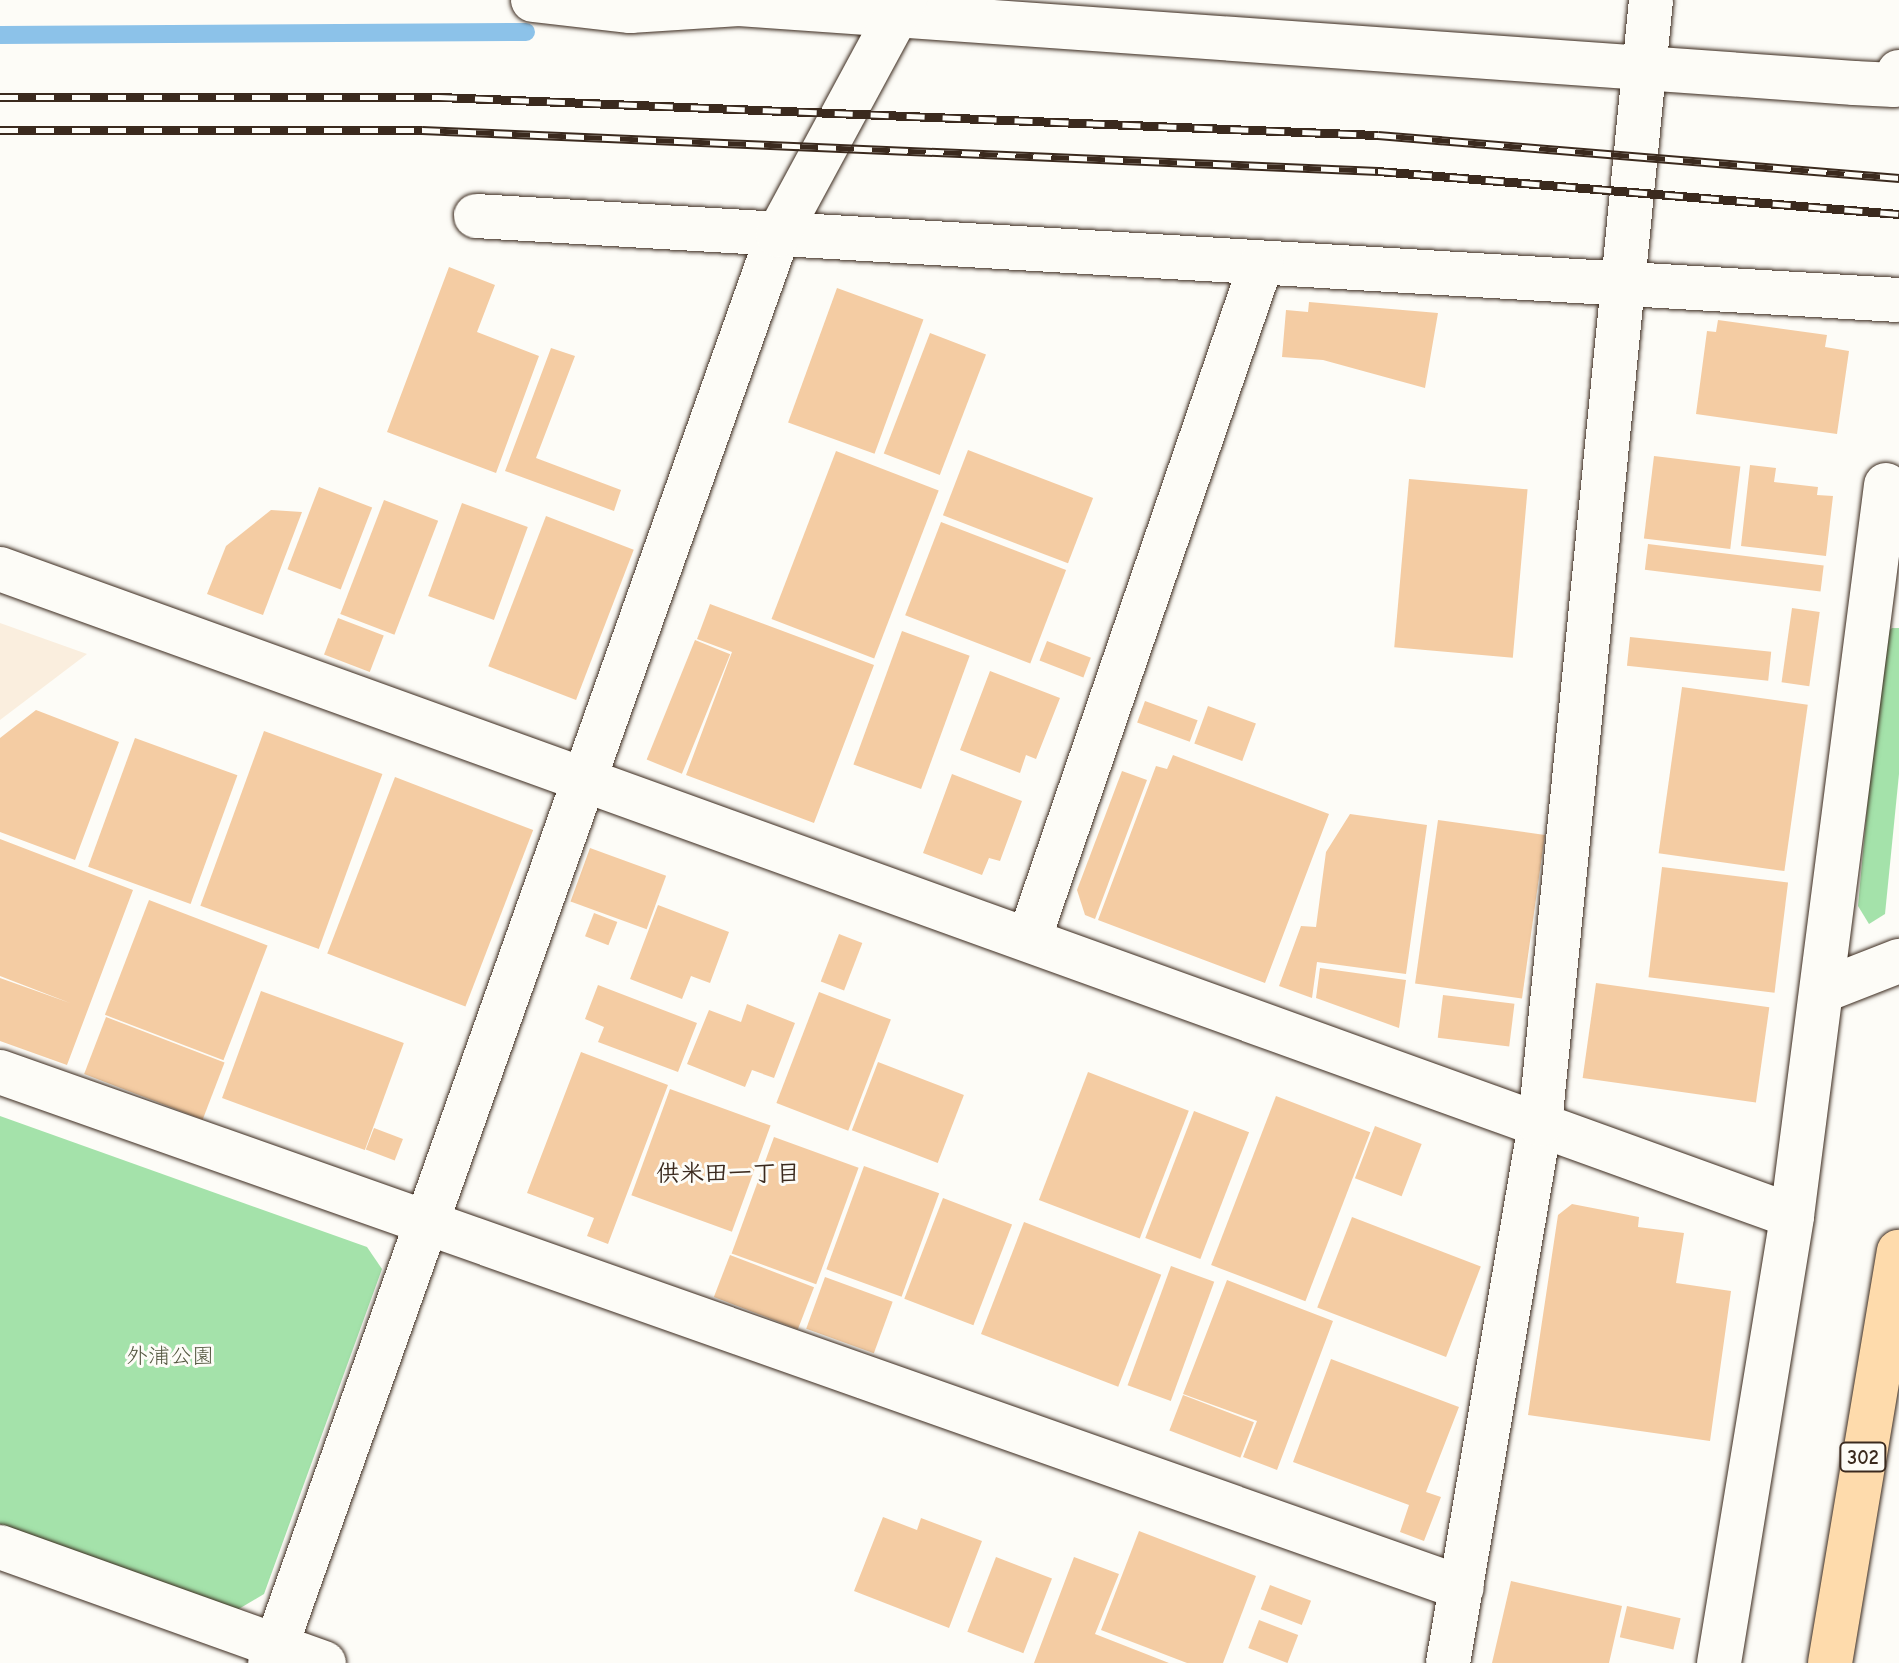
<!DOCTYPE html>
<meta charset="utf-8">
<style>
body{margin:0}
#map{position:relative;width:1899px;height:1663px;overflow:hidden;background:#fdfcf7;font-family:"Comic Neue","Klee One",sans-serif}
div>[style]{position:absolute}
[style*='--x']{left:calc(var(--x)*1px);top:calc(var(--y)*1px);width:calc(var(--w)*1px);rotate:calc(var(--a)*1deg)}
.built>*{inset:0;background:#faeede}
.green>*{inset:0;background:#a4e2aa}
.stream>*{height:18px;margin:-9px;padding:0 9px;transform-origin:9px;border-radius:9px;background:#8cc2e9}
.building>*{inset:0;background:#f4cca3;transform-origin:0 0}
.roads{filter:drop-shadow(0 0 2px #3b2a1e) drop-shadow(0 0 2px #3b2a1e)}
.minor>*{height:44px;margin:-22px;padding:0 22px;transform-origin:22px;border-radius:22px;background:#fdfcf7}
.trunk>*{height:44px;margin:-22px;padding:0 22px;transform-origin:22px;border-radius:22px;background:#fedbac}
.rail>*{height:9px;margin-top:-4.5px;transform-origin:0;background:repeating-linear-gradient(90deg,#fdfcf7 0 18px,#3b2a1e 0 36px);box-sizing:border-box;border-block:2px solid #3b2a1e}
span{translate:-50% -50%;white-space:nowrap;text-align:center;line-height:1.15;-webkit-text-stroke:6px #fdfcf7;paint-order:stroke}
.shield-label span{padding:2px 6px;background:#fdfcf7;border:2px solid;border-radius:6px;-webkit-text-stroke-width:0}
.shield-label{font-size:20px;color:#3b2a1e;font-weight:700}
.park-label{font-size:22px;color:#555841}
.neighbourhood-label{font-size:24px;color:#3b2a1e;font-weight:700}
</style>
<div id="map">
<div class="built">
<div style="clip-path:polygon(0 623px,87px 654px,0 720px)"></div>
</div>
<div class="green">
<div style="clip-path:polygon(1892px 628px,1899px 628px,1899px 774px,1885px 914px,1869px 924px,1858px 906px,1883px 636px)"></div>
<div style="clip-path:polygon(0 1116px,367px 1247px,382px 1269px,264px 1594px,237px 1610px,0 1524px)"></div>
</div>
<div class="stream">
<div style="--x:0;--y:35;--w:526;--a:-0.33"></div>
</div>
<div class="building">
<div style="clip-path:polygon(449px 267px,495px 285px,477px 332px,539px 356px,496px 473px,387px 432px)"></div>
<div style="left:837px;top:288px;width:92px;height:143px;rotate:20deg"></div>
<div style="clip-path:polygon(1309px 302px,1438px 313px,1425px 388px,1323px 360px,1282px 357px,1286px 310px,1308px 312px)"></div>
<div style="clip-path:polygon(1718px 320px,1827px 335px,1825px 347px,1849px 351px,1837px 434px,1696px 414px,1707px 331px,1716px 332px)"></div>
<div style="left:930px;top:333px;width:60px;height:129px;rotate:21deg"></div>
<div style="clip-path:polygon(551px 348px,575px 356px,536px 458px,621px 490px,614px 511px,505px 471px)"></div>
<div style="left:968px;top:450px;width:134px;height:70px;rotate:21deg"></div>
<div style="left:836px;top:451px;width:110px;height:180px;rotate:21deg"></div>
<div style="left:1654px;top:456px;width:87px;height:83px;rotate:7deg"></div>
<div style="clip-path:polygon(1750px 465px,1776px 468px,1774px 482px,1818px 487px,1817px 495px,1833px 496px,1826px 556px,1741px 546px)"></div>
<div style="left:1409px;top:479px;width:119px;height:169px;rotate:5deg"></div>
<div style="left:319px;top:487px;width:57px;height:88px;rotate:21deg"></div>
<div style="left:384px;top:500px;width:58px;height:122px;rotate:21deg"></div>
<div style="left:462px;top:503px;width:70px;height:99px;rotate:20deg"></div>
<div style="clip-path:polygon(271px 510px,302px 512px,263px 615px,207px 594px,226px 546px)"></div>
<div style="left:546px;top:516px;width:94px;height:161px;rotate:21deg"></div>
<div style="left:941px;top:522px;width:134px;height:100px;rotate:21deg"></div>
<div style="left:1648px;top:544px;width:177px;height:26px;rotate:7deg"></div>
<div style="clip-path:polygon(710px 604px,874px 665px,814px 823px,686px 775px,732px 652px,697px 639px)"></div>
<div style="left:1792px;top:608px;width:28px;height:75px;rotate:8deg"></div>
<div style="left:338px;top:618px;width:49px;height:39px;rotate:21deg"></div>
<div style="left:902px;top:631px;width:72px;height:142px;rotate:20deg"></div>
<div style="left:1630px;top:637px;width:142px;height:29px;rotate:6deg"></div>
<div style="left:695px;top:640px;width:38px;height:129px;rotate:22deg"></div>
<div style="left:1047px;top:641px;width:47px;height:21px;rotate:21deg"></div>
<div style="clip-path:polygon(990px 671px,1060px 698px,1036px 759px,1026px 755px,1020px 773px,960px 750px)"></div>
<div style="left:1682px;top:687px;width:127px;height:168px;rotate:8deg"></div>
<div style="left:1145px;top:701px;width:56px;height:23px;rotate:20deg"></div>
<div style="left:1208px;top:706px;width:51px;height:40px;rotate:20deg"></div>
<div style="clip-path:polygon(36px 710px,119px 742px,75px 860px,0 832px,0 738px)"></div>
<div style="left:264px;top:731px;width:126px;height:186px;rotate:20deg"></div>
<div style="left:135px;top:738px;width:109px;height:137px;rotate:20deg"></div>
<div style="clip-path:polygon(1173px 755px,1329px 814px,1265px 983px,1098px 920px,1156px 766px,1167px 769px)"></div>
<div style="clip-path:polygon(1122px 771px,1147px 780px,1095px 919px,1085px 915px,1077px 890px)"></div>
<div style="clip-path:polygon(952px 774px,1022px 801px,1000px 861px,989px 858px,982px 875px,923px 853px)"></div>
<div style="left:395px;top:777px;width:148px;height:189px;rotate:21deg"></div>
<div style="clip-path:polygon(1350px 814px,1427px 825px,1406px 974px,1317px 962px,1312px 998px,1279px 986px,1301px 926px,1316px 927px,1326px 852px)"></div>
<div style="left:1438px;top:820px;width:108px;height:165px;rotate:8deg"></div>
<div style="clip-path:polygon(0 839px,133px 890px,67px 1065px,0 1041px,0 978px,70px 1003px,0 976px)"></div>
<div style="left:590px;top:848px;width:81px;height:57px;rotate:20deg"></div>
<div style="left:1662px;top:867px;width:127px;height:111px;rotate:7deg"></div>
<div style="left:149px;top:900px;width:127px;height:123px;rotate:21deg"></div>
<div style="clip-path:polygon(658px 905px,729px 932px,710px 983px,691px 976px,682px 999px,630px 979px)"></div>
<div style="left:594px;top:913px;width:25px;height:25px;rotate:21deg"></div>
<div style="left:839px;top:934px;width:25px;height:51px;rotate:21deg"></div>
<div style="clip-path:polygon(1320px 968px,1406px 980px,1399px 1028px,1316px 998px)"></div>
<div style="left:1596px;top:983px;width:175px;height:96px;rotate:8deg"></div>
<div style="clip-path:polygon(598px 985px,697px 1023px,678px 1072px,598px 1042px,604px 1027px,585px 1019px)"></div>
<div style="left:261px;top:991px;width:152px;height:114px;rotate:20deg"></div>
<div style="left:819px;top:992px;width:77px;height:119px;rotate:21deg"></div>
<div style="left:1443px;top:995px;width:72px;height:43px;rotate:7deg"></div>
<div style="clip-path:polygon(747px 1004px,795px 1023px,774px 1078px,752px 1070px,745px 1087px,687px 1064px,709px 1010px,741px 1022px)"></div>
<div style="left:106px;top:1017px;width:127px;height:61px;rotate:21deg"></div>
<div style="clip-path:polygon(581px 1052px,668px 1085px,608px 1244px,587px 1236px,594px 1218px,527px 1193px)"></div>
<div style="left:878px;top:1062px;width:92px;height:73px;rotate:21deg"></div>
<div style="left:1088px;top:1072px;width:108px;height:137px;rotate:21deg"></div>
<div style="left:670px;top:1089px;width:107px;height:113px;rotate:20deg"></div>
<div style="left:1276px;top:1096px;width:101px;height:181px;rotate:21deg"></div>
<div style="left:1194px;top:1111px;width:59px;height:136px;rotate:21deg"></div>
<div style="left:1375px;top:1126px;width:50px;height:56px;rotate:21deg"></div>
<div style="left:374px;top:1128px;width:31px;height:23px;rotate:21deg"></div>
<div style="left:774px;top:1137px;width:90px;height:124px;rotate:20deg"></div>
<div style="left:864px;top:1166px;width:80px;height:110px;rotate:20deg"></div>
<div style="left:943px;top:1198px;width:74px;height:108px;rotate:21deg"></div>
<div style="clip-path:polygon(1572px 1204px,1639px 1217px,1638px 1227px,1684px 1233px,1676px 1283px,1731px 1291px,1710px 1441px,1528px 1415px,1558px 1215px)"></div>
<div style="left:1352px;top:1217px;width:138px;height:97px;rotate:21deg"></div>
<div style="left:1024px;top:1222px;width:147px;height:120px;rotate:21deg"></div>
<div style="left:730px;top:1255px;width:90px;height:45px;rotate:21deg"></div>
<div style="left:1171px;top:1266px;width:46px;height:127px;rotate:20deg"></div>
<div style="left:825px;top:1277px;width:72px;height:55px;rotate:20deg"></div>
<div style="clip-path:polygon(1227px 1280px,1333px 1321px,1277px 1470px,1243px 1457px,1257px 1421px,1183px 1394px)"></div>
<div style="clip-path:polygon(1331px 1359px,1459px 1407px,1426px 1492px,1441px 1497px,1424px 1541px,1400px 1532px,1409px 1505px,1293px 1462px)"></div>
<div style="left:1183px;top:1395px;width:76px;height:38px;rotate:21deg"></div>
<div style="clip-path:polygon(883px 1517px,917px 1530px,921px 1518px,982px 1541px,949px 1628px,854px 1591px)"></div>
<div style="clip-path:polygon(1139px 1531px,1256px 1576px,1223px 1663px,1187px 1663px,1101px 1630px)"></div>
<div style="left:996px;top:1557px;width:60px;height:80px;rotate:21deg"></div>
<div style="clip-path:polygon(1074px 1557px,1119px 1574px,1095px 1634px,1169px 1663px,1034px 1663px)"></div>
<div style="clip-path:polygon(1511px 1581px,1622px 1606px,1609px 1663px,1492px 1663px)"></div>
<div style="left:1270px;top:1585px;width:44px;height:26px;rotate:21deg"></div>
<div style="left:1627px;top:1606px;width:55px;height:32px;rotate:13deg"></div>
<div style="left:1259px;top:1620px;width:42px;height:30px;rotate:21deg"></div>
</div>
<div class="roads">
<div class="minor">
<div style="--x:533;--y:0;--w:98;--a:6.5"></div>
<div style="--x:630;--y:11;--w:109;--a:-3.7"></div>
<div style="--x:739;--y:4;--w:1118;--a:4.05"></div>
<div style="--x:1854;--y:83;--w:40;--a:2.9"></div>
<div style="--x:1894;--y:85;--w:14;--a:-69"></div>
<div style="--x:476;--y:216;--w:1425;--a:3.38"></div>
<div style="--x:0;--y:569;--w:1905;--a:19.85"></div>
<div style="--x:1792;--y:1216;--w:737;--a:-82.67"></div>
<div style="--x:1029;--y:939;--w:714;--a:-71.03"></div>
<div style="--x:1822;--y:991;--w:83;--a:-21.3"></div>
<div style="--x:0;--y:1072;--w:1550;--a:19.44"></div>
<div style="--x:0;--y:1547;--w:344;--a:19.7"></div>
<div style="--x:270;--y:1663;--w:1516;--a:-70.42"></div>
<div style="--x:778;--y:235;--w:267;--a:-61.6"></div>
<div style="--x:1448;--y:1663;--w:547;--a:-80.31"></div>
<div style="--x:1540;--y:1124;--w:1129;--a:-84.36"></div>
<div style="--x:1719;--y:1663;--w:453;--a:-80.7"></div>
</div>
<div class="trunk">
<div style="--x:1830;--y:1663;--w:417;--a:-80.5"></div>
</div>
</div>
<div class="rail">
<div style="--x:0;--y:97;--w:439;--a:0"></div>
<div style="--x:439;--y:97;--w:940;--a:2.32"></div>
<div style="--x:1378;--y:135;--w:523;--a:4.72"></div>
<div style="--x:0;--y:130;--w:422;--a:0"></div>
<div style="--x:422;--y:130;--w:957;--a:2.46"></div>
<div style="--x:1378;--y:171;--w:523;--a:4.72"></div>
</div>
<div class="shield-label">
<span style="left:1863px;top:1457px">302</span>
</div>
<div class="park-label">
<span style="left:170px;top:1357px">外浦公園</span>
</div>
<div class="neighbourhood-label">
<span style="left:728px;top:1174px">供米田一丁目</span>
</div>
</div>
